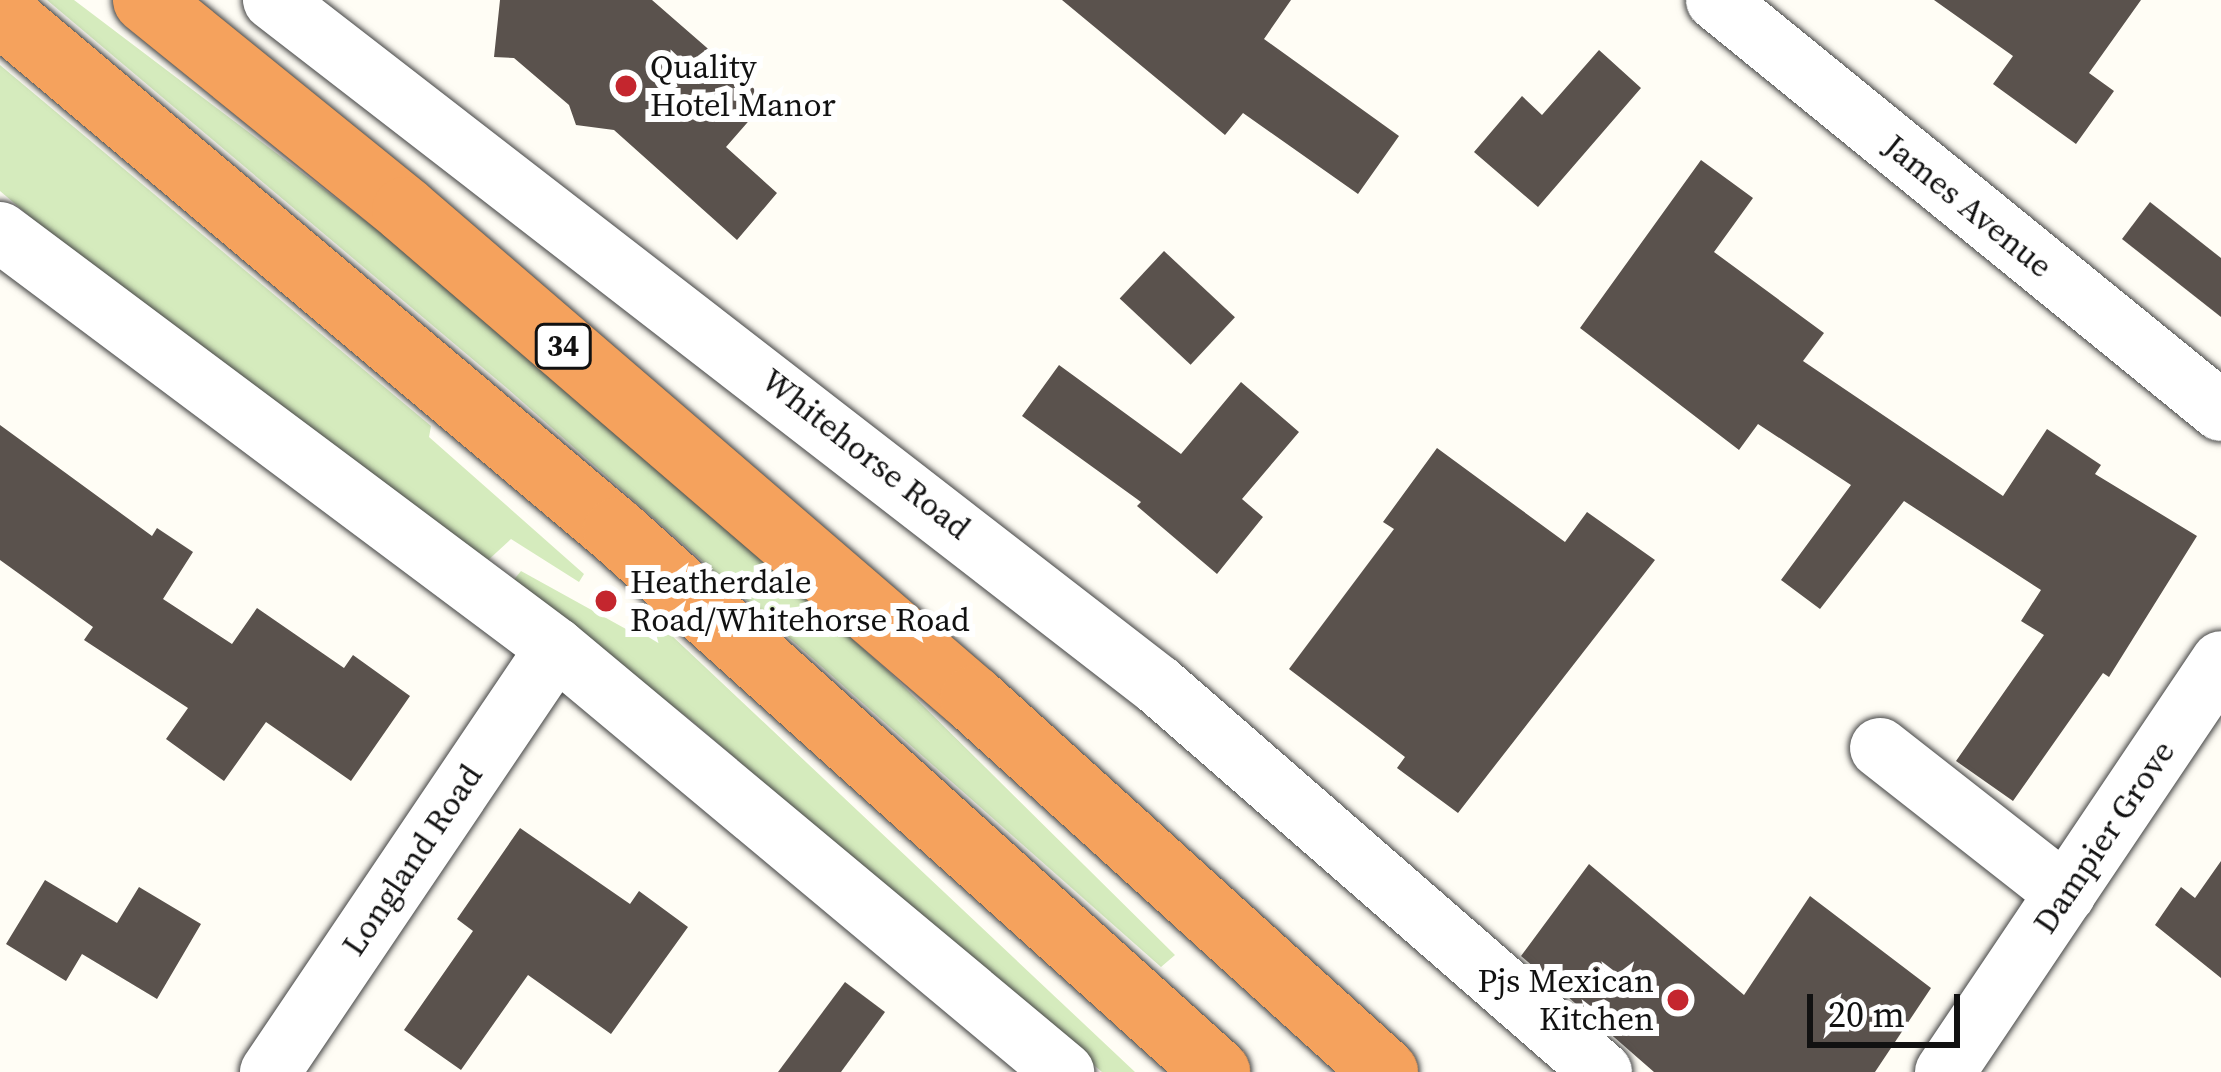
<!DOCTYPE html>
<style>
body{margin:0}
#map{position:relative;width:2221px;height:1072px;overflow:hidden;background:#fffdf5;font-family:"Source Serif 4",serif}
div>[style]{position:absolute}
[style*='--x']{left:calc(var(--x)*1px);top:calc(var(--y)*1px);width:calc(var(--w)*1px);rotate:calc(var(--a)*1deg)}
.green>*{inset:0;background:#d5ebbd}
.building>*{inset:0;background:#5a524d;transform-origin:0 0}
.roads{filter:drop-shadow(0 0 3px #444) drop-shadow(0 0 3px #444)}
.minor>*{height:60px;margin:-30px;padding:0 30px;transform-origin:30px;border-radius:30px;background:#fff}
.highway>*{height:66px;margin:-33px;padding:0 33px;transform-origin:33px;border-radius:33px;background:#f5a25d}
.dots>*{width:33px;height:33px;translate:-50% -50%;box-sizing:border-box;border:6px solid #fff;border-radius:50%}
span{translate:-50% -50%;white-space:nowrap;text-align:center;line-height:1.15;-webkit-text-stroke:12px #fff;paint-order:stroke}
.shield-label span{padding:3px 9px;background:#fff;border:3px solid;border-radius:9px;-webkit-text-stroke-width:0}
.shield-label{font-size:30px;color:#111;font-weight:700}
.poi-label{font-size:33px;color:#111}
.left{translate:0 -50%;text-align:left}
.right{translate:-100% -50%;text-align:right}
.street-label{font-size:33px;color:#111}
.scale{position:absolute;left:1807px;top:994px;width:153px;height:54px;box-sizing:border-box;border:6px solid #111;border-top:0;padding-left:15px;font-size:36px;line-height:42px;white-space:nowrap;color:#111;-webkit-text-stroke:9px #fff;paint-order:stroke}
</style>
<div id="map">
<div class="green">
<div style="clip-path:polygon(47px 0,74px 0,375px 228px,657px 465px,888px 671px,1175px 955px,1161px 967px,508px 389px)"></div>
<div style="clip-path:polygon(0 65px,431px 426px,429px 437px,584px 574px,579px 582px,511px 539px,485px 563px,97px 274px,0 191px)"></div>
<div style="clip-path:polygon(521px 571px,635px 634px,652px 617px,1135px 1072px,1102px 1072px,692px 721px,512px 582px)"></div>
</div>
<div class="building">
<div style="clip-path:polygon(500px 0,652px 0,767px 100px,726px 147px,777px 193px,737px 240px,614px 130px,576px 125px,569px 105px,514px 58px,494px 57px)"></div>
<div style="clip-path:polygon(1062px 0,1291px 0,1264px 39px,1399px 136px,1358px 194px,1243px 113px,1225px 135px)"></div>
<div style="clip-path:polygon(1934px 0,2141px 0,2089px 73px,2114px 91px,2076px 144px,1993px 84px,2013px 56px)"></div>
<div style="clip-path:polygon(1599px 50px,1641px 88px,1538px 207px,1474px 152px,1522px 96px,1542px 115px)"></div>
<div style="clip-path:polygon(1701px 160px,1753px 198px,1714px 252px,1824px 333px,1803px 361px,2003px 496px,2047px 429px,2101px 465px,2095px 474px,2197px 536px,2109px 677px,2103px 673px,2013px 801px,1956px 761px,2044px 635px,2021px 621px,2041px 590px,1904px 501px,1820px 609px,1781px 580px,1851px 485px,1758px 424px,1739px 450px,1580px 328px)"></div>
<div style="clip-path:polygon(2150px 202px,2221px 258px,2221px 317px,2122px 239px)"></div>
<div style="left:1164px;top:251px;width:97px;height:65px;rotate:43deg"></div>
<div style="clip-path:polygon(1059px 365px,1181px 454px,1241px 382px,1299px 432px,1242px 499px,1263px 517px,1217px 574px,1137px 506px,1141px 502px,1022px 416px)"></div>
<div style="clip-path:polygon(0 425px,152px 536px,157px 528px,193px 552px,163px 599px,232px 644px,257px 608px,344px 668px,353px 655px,410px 696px,351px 781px,266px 722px,224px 781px,166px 739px,188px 708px,84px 640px,93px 627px,0 560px)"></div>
<div style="clip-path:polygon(1437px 448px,1565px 542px,1587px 512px,1655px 560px,1458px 813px,1397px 768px,1405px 757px,1289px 669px,1394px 529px,1383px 522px)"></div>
<div style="clip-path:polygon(520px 828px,630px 904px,639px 891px,688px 927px,611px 1034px,528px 975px,461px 1070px,404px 1030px,473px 931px,457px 919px)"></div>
<div style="clip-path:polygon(2221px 861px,2221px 978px,2155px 925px,2181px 887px,2195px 898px)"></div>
<div style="clip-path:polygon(1589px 864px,1744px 995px,1810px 896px,1931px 988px,1875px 1072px,1654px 1072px,1521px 956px)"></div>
<div style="clip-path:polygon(45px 880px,117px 923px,139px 887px,201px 924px,157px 999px,82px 954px,66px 981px,6px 944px)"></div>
<div style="clip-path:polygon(845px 982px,885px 1012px,841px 1072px,778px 1072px)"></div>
</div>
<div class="roads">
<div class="minor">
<div style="--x:273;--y:0;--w:1119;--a:37.74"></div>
<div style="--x:1158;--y:685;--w:589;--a:41.08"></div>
<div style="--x:1716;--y:0;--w:651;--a:39.14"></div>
<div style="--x:0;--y:232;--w:694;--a:36.8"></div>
<div style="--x:556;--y:648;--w:662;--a:39.85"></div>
<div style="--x:1880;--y:748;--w:236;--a:38.1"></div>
<div style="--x:270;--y:1072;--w:511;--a:-56"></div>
<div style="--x:1945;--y:1072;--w:495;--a:-56.1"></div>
</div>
<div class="highway">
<div style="--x:146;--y:0;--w:333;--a:39"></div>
<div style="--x:405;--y:210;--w:749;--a:40.73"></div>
<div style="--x:973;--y:699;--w:556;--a:42.16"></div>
<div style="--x:0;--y:12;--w:805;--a:40.12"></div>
<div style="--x:616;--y:531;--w:809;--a:41.99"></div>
</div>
</div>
<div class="dots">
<div style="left:626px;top:86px;background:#c4262e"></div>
<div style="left:606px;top:601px;background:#c4262e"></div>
<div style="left:1678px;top:1000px;background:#c4262e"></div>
</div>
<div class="shield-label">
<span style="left:563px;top:346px">34</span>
</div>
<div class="poi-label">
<span class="left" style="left:650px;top:86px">Quality<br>Hotel Manor</span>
<span class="left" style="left:630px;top:601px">Heatherdale<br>Road/Whitehorse Road</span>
<span class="right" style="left:1654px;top:1000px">Pjs Mexican<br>Kitchen</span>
</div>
<div class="street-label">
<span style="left:1968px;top:206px;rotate:39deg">James Avenue</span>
<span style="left:866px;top:454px;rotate:38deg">Whitehorse Road</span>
<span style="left:2104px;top:837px;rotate:-56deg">Dampier Grove</span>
<span style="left:412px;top:860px;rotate:-56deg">Longland Road</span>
</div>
<div class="scale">20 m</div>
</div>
